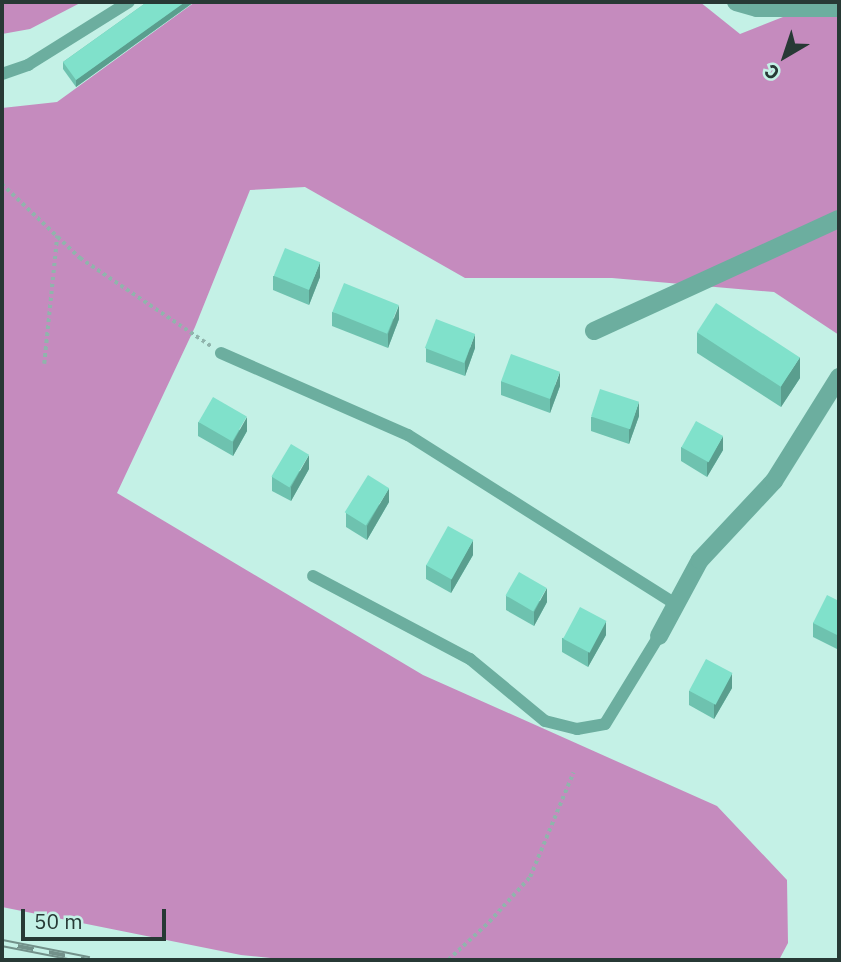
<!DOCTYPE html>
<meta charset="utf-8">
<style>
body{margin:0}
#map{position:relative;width:841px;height:962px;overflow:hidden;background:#c4f1e6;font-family:"IBM Plex Sans",sans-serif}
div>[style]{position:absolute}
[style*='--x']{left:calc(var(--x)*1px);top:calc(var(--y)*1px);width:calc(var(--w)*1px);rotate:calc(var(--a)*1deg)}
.forest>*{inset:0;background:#c58bbe}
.path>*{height:3.5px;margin-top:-1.75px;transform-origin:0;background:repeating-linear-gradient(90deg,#90b4ac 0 3.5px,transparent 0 7px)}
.service>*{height:12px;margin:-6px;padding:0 6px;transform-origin:6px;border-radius:6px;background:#6cae9f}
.minor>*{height:18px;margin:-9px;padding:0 9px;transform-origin:9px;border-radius:9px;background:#6cae9f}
.rail>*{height:8px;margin-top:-4px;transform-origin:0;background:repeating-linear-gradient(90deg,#c4f1e6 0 16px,#72918a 0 32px);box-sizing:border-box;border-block:2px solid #72918a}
.wall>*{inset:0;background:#6ec2af}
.shaded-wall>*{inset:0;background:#5a9e8e}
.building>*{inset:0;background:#80e1cb;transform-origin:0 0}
span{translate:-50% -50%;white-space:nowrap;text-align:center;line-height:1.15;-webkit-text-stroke:5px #c4f1e6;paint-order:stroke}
.frame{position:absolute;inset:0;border:4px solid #273935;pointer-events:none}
.north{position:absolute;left:750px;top:21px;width:70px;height:70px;-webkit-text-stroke:5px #c4f1e6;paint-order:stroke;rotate:219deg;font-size:19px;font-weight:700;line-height:28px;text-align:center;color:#273935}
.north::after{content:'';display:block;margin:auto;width:24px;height:32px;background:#273935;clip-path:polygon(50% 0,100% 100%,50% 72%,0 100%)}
.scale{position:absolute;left:21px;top:909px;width:145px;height:32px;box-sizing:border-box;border:4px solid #273935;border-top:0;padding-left:9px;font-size:21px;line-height:24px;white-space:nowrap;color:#273935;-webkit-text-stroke:5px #c4f1e6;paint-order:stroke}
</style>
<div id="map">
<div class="forest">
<div style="clip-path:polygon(2px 2px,82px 2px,30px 29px,2px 34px)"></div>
<div style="clip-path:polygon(195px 2px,700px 2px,740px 34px,821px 2px,839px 2px,839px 335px,774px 292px,612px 278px,465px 278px,305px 187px,250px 190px,195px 327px,117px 493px,423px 675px,717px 806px,787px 880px,788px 943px,779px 960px,290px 960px,241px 955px,2px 907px,2px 108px,57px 102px)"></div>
</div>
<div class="path">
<div style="--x:2;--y:184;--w:108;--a:43.5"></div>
<div style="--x:80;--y:258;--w:158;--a:33.9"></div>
<div style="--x:44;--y:364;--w:129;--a:-84.2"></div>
<div style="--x:448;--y:960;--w:56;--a:-42.8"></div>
<div style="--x:489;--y:922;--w:61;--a:-47.7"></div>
<div style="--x:530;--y:877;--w:113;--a:-67.5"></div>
</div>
<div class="service">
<div style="--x:2;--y:74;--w:28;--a:-19"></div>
<div style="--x:28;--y:65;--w:119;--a:-32"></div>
<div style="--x:221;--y:353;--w:204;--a:23.7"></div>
<div style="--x:408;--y:435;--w:318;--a:32.3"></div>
<div style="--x:313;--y:576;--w:178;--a:27.9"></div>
<div style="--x:470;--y:659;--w:97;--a:39.6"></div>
<div style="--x:545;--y:721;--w:33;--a:14"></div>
<div style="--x:577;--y:729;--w:28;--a:-10"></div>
<div style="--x:605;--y:724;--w:103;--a:-58.5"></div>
</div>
<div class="minor">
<div style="--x:736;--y:2;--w:22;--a:16"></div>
<div style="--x:757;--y:8;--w:82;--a:0"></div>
<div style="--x:594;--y:331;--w:269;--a:-24.6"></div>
<div style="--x:659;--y:636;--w:86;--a:-61.7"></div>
<div style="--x:700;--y:560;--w:108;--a:-46.9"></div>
<div style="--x:774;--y:481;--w:123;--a:-58"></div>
</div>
<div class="rail">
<div style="--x:2;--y:943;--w:89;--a:11.1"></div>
</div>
<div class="wall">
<div style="clip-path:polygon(147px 2px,194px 2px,76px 87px,63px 69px,63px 62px)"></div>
<div style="clip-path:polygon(273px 276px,320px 277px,309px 305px,273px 290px)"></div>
<div style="clip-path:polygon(332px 312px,399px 319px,388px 348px,332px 326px)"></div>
<div style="clip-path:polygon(697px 332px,800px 378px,781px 407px,697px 353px)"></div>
<div style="clip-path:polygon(426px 348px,475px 348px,465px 376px,426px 362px)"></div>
<div style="clip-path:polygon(501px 381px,560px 386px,550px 413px,501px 395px)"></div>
<div style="clip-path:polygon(639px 416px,629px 444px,591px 431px,591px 417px)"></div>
<div style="clip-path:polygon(198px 422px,247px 431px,233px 456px,198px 436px)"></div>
<div style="clip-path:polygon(681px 447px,723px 450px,707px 477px,681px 461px)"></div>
<div style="clip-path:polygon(309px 469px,291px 501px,272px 491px,272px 477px)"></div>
<div style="clip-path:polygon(389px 502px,367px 540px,346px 527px,346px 513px)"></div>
<div style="clip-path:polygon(473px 555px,451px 593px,426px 579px,426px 565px)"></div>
<div style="clip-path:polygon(506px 596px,547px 602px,534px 626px,506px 610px)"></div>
<div style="clip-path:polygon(839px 601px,839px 650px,813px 637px,813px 623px)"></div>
<div style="clip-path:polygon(606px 635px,588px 667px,562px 652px,562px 638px)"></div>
<div style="clip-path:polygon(732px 688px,714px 719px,689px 705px,689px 691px)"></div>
</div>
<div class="shaded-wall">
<div style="clip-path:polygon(185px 2px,194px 2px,76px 87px,76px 80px)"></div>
<div style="clip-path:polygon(320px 262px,320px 277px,309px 305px,309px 290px)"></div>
<div style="clip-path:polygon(399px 305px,399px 319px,388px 348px,388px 334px)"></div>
<div style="clip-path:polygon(475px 334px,475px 348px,465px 376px,465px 362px)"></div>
<div style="clip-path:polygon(800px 357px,800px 378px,781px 407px,781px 386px)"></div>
<div style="clip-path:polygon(560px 372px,560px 386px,550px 413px,550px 399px)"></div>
<div style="clip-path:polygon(639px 402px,639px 416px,629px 444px,629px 430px)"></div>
<div style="clip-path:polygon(247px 417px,247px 431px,233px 456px,233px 442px)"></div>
<div style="clip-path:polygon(723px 436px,723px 450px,707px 477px,707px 463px)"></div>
<div style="clip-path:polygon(309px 455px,309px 469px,291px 501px,291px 487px)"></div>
<div style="clip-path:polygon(389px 488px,389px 502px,367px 540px,367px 526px)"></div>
<div style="clip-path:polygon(473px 540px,473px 555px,451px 593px,451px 579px)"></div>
<div style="clip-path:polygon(547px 588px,547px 602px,534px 626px,534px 612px)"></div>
<div style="clip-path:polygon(606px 621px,606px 635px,588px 667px,588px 653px)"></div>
<div style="clip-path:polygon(732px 673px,732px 688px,714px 719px,714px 705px)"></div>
</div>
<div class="building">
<div style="clip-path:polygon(147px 2px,185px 2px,76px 80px,63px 62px)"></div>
<div style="left:285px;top:248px;width:38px;height:30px;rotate:22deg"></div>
<div style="left:344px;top:283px;width:59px;height:31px;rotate:22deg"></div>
<div style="left:716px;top:303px;width:100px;height:35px;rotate:33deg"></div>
<div style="left:436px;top:319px;width:42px;height:31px;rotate:21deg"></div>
<div style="left:511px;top:354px;width:52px;height:29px;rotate:20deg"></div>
<div style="left:600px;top:389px;width:41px;height:29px;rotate:18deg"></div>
<div style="left:213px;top:397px;width:39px;height:29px;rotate:30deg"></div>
<div style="left:696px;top:421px;width:31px;height:30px;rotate:29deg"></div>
<div style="left:291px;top:444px;width:21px;height:38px;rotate:31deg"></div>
<div style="left:368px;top:475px;width:25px;height:44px;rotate:32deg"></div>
<div style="left:448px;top:526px;width:29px;height:45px;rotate:29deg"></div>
<div style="left:519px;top:572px;width:32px;height:27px;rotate:30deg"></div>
<div style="clip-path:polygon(827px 595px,839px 601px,839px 636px,813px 623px)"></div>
<div style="left:580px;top:607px;width:30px;height:36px;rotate:28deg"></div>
<div style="left:706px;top:659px;width:30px;height:36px;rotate:28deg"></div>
</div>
<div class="frame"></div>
<div class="north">С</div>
<div class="scale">50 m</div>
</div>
